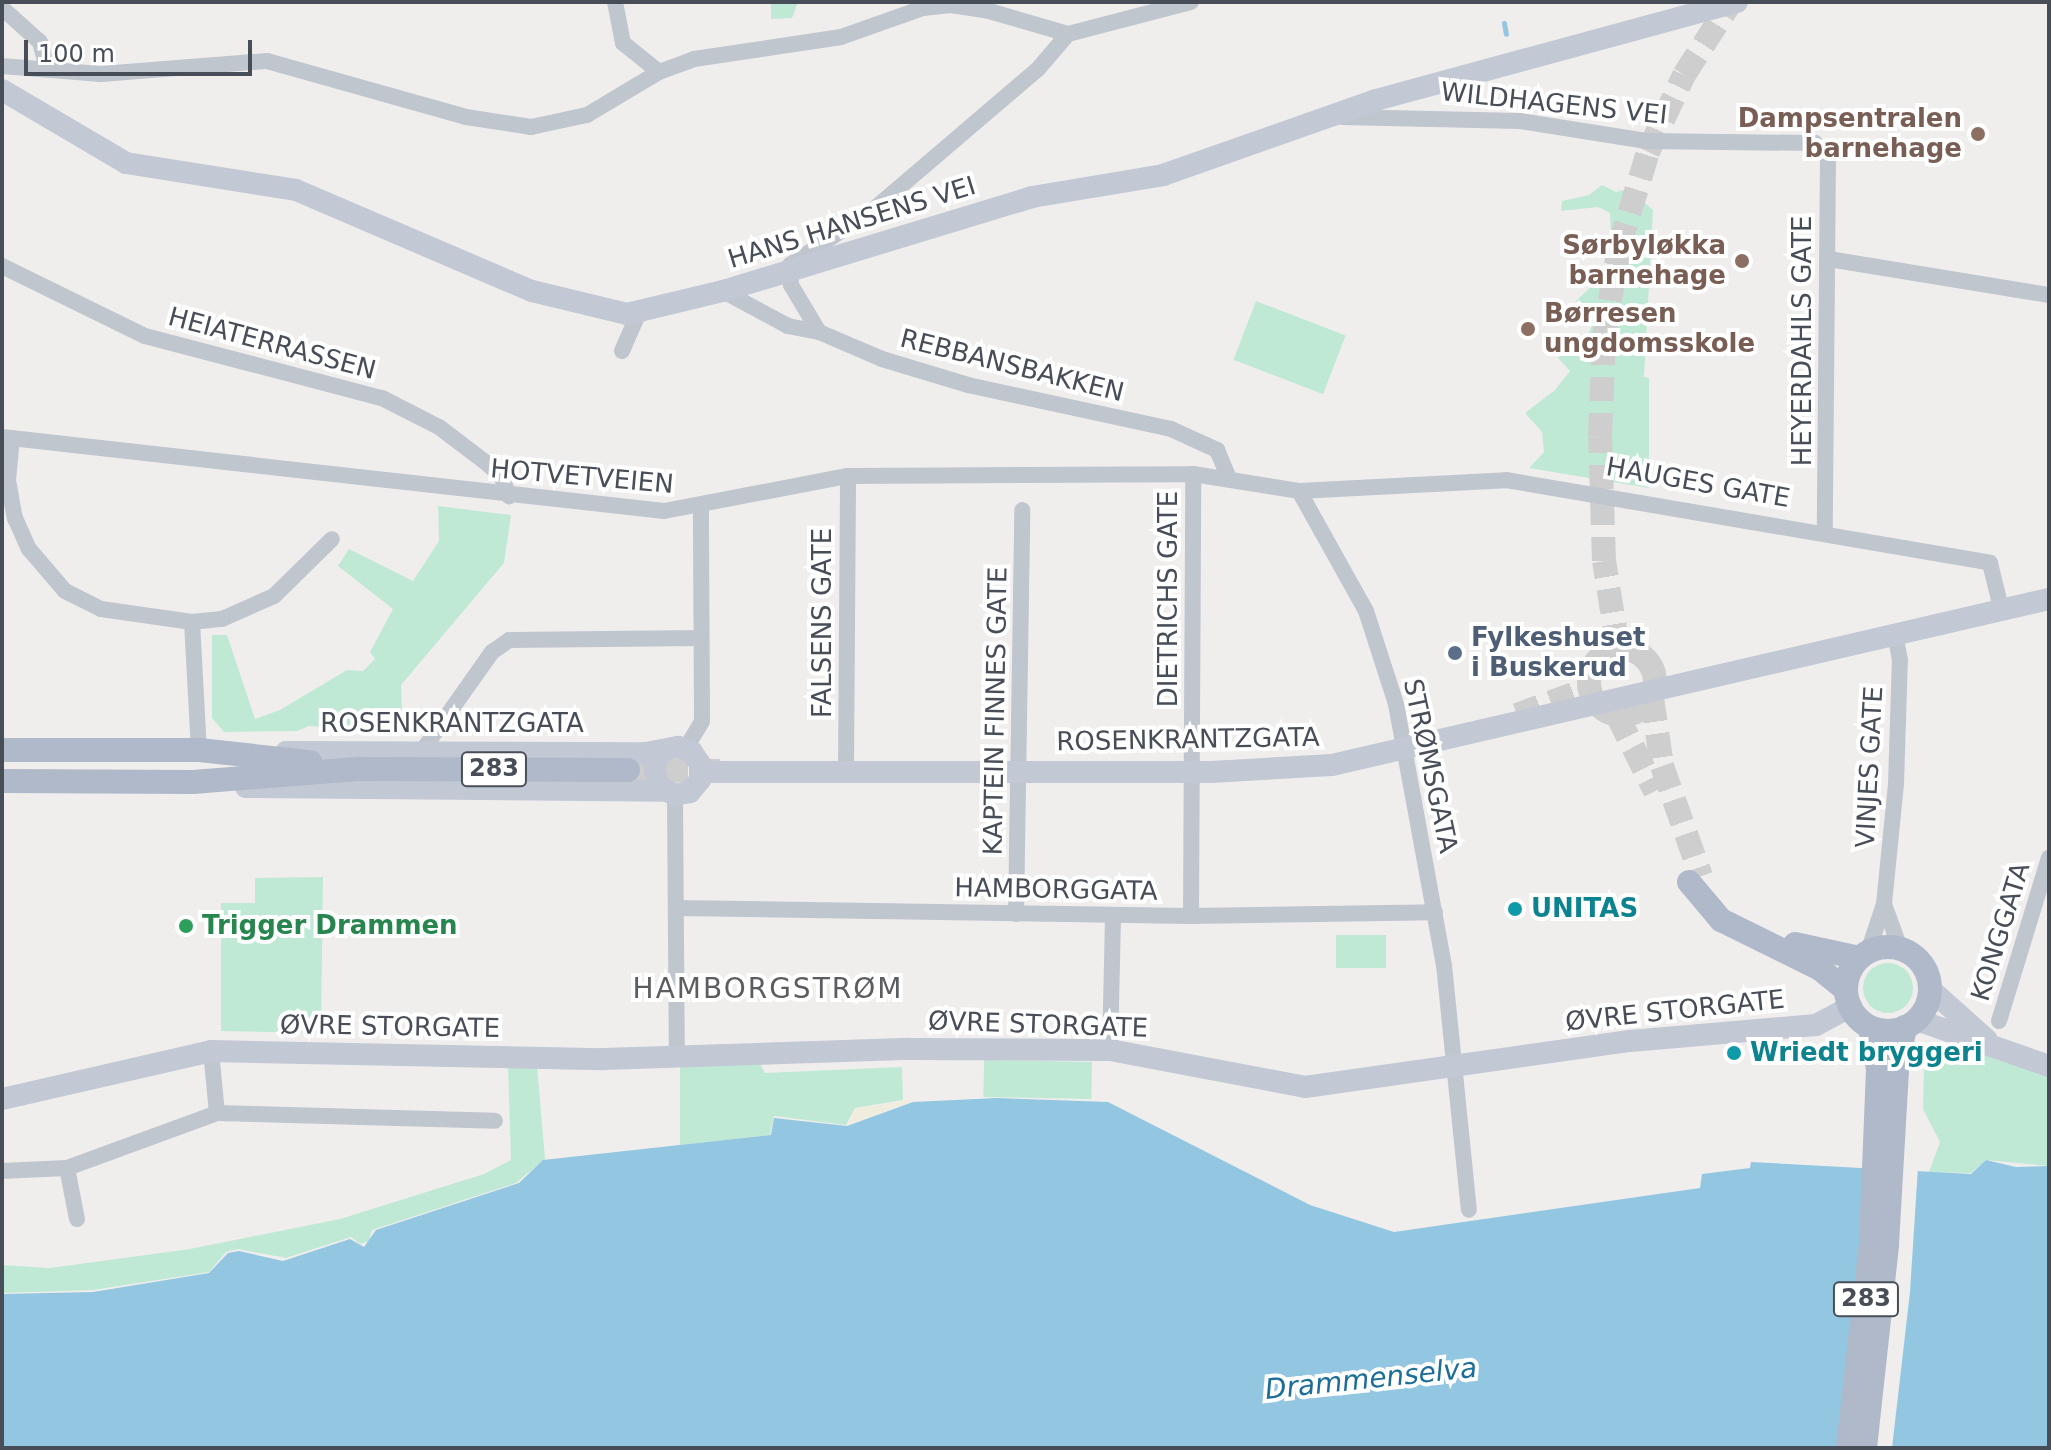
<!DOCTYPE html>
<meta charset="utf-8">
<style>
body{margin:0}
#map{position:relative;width:2051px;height:1450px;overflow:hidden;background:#f0eeed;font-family:"DejaVu Sans",sans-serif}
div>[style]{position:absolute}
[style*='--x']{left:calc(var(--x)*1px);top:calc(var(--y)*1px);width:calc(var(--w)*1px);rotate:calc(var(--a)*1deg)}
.green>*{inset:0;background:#c0e9d5;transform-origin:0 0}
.round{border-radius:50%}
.sand>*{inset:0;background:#f0eddf}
.water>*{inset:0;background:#92c6e1}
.pier>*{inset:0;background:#f0eeed}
.stream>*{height:5px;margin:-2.5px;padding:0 2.5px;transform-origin:2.5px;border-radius:2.5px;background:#92c6e1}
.primary-tunnel>*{height:24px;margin-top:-12px;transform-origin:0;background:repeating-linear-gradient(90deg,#cececf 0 24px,transparent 0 36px)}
.primary-tunnel>.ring{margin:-12px;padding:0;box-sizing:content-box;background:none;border:24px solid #cececf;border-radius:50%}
.street>*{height:16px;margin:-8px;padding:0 8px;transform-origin:8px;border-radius:8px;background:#c0c6ce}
.secondary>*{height:22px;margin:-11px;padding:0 11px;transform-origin:11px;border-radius:11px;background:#c2c8d4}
.primary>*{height:24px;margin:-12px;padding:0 12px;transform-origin:12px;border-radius:12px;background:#b0b9c9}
.primary>.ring{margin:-12px;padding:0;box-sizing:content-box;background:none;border:24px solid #b0b9c9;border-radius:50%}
.dots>*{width:22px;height:22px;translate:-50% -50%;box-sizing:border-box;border:4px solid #fff;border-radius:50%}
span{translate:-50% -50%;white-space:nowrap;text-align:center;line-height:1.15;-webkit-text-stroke:8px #fff;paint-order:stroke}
.shield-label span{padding:2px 6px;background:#fff;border:2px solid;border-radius:6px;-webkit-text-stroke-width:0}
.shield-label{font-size:24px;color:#484e58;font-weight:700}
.street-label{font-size:26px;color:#484e58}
.education-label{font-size:26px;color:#785e54;font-weight:700}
.right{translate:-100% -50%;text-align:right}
.left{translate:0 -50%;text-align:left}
.service-label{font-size:26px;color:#4e5e75;font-weight:700}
.culture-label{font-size:26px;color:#0d838f;font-weight:700}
.leisure-label{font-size:26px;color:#27864d;font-weight:700}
.neighbourhood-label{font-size:28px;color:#5b5d61;letter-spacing:2px}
.water-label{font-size:28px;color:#1c6d97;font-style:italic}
.frame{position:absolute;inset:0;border:4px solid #484e58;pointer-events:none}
.scale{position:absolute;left:24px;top:40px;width:228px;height:36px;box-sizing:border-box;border:4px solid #484e58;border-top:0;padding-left:10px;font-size:24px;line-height:28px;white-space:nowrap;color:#484e58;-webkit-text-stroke:6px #fff;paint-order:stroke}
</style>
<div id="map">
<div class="green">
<div style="clip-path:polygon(771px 2px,798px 2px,792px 18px,771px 19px)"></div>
<div style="clip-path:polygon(1602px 185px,1616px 192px,1628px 189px,1653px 210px,1644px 377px,1649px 378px,1649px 488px,1529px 468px,1544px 452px,1542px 432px,1525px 413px,1555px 390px,1570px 371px,1558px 358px,1590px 331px,1592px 325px,1576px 301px,1627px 253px,1611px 235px,1610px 213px,1598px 207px,1561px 211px,1562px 201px,1589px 195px)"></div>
<div style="left:1256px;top:301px;width:96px;height:63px;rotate:21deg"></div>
<div style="clip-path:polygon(438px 506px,511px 515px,504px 563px,401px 685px,403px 733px,309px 726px,297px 731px,224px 732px,212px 718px,212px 635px,227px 635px,255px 719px,280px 710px,347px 670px,363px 671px,375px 659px,370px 652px,393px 609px,338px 566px,349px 549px,413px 581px,439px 541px)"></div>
<div class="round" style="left:667px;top:761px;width:20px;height:20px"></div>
<div style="clip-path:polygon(323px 877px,321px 1033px,221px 1031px,221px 903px,255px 903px,255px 878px)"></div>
<div style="left:1386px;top:935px;width:33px;height:50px;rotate:90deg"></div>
<div class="round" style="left:1863px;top:963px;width:50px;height:50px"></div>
<div style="clip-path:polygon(1953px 1044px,2049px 1077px,2049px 1166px,1986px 1160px,1971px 1173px,1929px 1172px,1940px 1142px,1923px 1109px,1924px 1066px)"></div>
<div style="left:984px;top:1060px;width:108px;height:37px;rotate:1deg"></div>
<div style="clip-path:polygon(760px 1064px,765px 1073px,902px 1067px,903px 1100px,855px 1108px,846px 1125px,774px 1116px,770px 1135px,680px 1145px,680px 1065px)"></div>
<div style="clip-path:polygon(537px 1066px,545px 1159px,516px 1183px,372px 1230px,369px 1241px,360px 1244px,351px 1237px,286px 1258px,238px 1249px,226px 1252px,209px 1272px,93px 1290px,2px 1293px,2px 1265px,50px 1268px,190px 1249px,340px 1219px,484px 1174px,511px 1160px,508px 1067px)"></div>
</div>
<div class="sand">
<div style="clip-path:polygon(903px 1101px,913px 1101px,847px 1125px,856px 1109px)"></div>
</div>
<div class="water">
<div style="clip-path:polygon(997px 1098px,1108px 1102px,1310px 1205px,1394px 1232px,1700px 1188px,1702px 1174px,1750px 1168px,1751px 1162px,1971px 1174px,1986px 1160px,2016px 1167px,2049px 1166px,2049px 1448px,2px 1448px,2px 1294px,93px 1292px,209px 1273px,228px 1253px,239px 1251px,283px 1261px,350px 1239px,364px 1247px,376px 1230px,519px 1183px,543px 1160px,771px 1135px,774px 1118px,847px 1126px,913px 1102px)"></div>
</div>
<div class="pier">
<div style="clip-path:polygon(1867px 1166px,1918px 1167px,1910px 1292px,1892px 1448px,1839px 1448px)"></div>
</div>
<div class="stream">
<div style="--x:1504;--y:23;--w:11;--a:80"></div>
</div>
<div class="primary-tunnel">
<div style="--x:1618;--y:648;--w:88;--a:-99.1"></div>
<div style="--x:1604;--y:561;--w:124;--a:-91.8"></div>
<div style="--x:1600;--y:437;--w:101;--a:-87.7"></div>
<div style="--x:1604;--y:336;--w:90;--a:-80.4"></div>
<div style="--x:1619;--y:247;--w:99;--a:-73"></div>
<div style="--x:1648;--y:152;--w:85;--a:-64.9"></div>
<div style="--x:1684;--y:75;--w:87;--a:-57.2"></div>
<div class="ring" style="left:1589px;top:649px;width:42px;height:42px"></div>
<div style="--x:1652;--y:698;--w:69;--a:81.6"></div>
<div style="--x:1662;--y:766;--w:117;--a:70.5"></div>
<div style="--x:1517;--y:715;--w:78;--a:-20.3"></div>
<div style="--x:1617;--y:715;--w:85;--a:63.4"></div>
<div style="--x:628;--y:770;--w:92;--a:0.6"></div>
</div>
<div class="street">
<div style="--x:615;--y:2;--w:42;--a:79"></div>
<div style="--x:623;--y:43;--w:46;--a:38.9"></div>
<div style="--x:2;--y:8;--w:51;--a:41.8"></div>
<div style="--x:40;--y:42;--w:28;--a:75"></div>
<div style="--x:2;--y:66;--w:99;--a:4.6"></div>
<div style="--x:101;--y:74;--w:167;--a:-4.5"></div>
<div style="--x:267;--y:61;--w:207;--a:15.7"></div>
<div style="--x:466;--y:117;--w:66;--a:8.7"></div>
<div style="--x:531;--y:127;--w:57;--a:-12.1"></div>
<div style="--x:587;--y:115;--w:84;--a:-30.8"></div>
<div style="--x:659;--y:72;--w:37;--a:-20"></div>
<div style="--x:694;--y:59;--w:149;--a:-8.5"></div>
<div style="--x:841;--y:37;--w:87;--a:-19.5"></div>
<div style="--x:923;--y:8;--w:28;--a:-6"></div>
<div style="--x:951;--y:5;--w:38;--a:9"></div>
<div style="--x:989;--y:11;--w:82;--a:16.2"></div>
<div style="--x:1068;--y:34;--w:127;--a:-14.6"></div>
<div style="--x:1342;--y:117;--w:178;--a:1.3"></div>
<div style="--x:1520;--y:121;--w:128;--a:9"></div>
<div style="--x:1646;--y:141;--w:169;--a:0.7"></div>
<div style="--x:1815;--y:143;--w:20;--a:49"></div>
<div style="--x:1828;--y:158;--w:376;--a:90.5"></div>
<div style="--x:1829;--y:259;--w:223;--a:9.3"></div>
<div style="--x:2;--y:266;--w:159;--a:26.1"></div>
<div style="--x:145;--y:336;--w:245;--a:14.7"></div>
<div style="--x:382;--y:398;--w:64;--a:27"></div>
<div style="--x:439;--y:427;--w:56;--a:37.1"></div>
<div style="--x:484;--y:461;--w:23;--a:41"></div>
<div style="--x:501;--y:476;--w:22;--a:68"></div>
<div style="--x:723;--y:291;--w:74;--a:28.3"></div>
<div style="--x:788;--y:326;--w:32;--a:11"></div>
<div style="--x:819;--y:332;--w:69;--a:23.2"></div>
<div style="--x:882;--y:359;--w:90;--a:16.8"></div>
<div style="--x:968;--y:385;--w:208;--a:12.2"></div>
<div style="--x:1171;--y:429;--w:51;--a:24.5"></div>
<div style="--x:1217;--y:450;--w:30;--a:67"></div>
<div style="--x:819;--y:332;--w:55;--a:-120.8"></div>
<div style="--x:791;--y:285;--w:20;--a:-93"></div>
<div style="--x:790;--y:265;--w:101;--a:-33.7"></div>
<div style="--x:874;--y:209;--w:216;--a:-40.5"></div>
<div style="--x:1038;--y:69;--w:46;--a:-49.4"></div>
<div style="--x:622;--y:351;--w:43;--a:-66.4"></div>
<div style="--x:2;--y:437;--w:666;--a:6.38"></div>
<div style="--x:664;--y:511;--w:187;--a:-10.8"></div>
<div style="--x:848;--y:476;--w:345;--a:-0.3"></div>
<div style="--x:1193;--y:474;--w:107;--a:9.1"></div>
<div style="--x:1299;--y:491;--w:207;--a:-3"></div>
<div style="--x:1506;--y:480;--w:491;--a:9.7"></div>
<div style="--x:1990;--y:563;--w:46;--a:76.3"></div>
<div style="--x:12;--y:438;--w:42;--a:95.4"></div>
<div style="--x:8;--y:480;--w:39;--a:80"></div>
<div style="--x:15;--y:518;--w:34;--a:66"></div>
<div style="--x:29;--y:549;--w:55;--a:49.4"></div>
<div style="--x:65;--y:591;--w:40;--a:26.6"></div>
<div style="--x:101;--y:609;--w:92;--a:8.1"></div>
<div style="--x:192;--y:622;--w:128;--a:86.9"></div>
<div style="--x:1299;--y:491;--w:137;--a:60.8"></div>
<div style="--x:1366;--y:611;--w:98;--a:72.1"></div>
<div style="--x:1396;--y:704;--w:265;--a:79.6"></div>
<div style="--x:1444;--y:965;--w:246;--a:84.2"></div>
<div style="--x:192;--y:622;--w:30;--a:-6"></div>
<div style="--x:222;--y:619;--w:57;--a:-23.9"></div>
<div style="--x:274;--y:596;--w:81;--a:-44.5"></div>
<div style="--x:686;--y:748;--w:31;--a:-59"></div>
<div style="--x:702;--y:721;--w:214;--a:-90.3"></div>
<div style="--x:422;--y:751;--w:121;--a:-54.7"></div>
<div style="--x:492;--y:652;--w:21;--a:-35"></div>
<div style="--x:509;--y:640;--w:192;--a:-0.6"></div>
<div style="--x:846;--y:770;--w:294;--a:-89.6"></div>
<div style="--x:675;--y:795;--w:262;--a:89.6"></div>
<div style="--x:1884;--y:904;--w:47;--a:70"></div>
<div style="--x:676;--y:908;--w:515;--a:0.89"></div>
<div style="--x:1191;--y:916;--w:244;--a:-0.9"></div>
<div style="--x:1016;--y:914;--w:404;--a:-89.1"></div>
<div style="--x:1191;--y:916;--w:442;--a:-89.7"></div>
<div style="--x:1868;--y:952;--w:51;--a:-71.6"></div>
<div style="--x:1884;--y:904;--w:121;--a:-84.3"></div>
<div style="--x:1896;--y:784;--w:124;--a:-88.2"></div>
<div style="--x:1900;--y:660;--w:26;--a:-101"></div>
<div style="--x:1999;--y:1021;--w:171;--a:-73"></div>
<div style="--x:1110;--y:1050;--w:135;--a:-88.7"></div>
<div style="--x:211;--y:1051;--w:62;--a:84.5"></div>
<div style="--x:217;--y:1113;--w:278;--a:1.6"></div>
<div style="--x:67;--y:1168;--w:52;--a:78.9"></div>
<div style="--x:2;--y:1171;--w:65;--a:-2.6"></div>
<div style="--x:67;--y:1168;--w:160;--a:-20.1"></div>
</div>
<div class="secondary">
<div style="--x:2;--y:90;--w:144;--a:30.5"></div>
<div style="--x:126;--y:163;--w:172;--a:9"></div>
<div style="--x:296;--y:190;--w:257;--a:23.2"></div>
<div style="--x:532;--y:291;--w:98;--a:13.6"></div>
<div style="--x:627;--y:314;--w:99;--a:-13.5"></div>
<div style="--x:723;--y:291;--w:323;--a:-16.9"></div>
<div style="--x:1032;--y:197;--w:133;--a:-9.5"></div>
<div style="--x:1163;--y:175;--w:226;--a:-19.4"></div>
<div style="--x:1376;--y:100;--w:374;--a:-15.2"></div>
<div style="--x:286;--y:752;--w:360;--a:0.2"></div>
<div style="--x:646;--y:753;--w:33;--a:-11"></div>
<div style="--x:678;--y:747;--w:15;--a:20"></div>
<div style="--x:692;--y:752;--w:14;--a:56"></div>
<div style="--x:700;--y:764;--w:16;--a:90"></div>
<div style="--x:700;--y:780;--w:16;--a:130"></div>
<div style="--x:690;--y:792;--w:15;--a:169"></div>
<div style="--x:675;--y:795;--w:19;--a:-152"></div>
<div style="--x:658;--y:786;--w:23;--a:-100"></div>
<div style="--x:654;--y:763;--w:16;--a:-52"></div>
<div style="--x:701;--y:772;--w:510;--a:0"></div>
<div style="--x:1211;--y:772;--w:121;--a:-3.3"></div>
<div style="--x:1332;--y:765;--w:736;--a:-13.04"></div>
<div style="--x:246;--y:787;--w:417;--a:0.5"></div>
<div style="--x:1930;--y:989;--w:76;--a:41.8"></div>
<div style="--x:1917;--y:1020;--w:140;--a:19.2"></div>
<div style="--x:2;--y:1099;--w:214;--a:-12.9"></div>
<div style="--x:211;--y:1051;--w:392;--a:1.2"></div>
<div style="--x:603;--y:1059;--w:307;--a:-1.9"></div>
<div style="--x:910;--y:1049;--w:200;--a:0.3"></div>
<div style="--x:1110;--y:1050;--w:198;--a:10.7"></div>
<div style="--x:1305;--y:1087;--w:328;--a:-8.1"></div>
<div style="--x:1630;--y:1041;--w:187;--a:-4.9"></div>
<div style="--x:1816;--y:1025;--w:40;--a:-28"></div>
</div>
<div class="primary">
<div style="--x:2;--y:750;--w:197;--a:0"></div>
<div style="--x:199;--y:750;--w:112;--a:6.2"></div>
<div style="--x:2;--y:781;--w:191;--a:0.3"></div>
<div style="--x:193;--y:782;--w:168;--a:-4.5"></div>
<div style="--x:360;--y:769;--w:268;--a:0.2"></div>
<div style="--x:1689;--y:882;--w:50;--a:49.9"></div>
<div style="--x:1721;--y:920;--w:110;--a:26.3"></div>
<div style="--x:1820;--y:969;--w:33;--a:39"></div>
<div style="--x:1795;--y:944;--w:66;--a:12.3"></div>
<div class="ring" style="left:1846px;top:947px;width:60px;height:60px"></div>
<div style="--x:1848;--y:1448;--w:206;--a:-83.6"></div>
<div style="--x:1871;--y:1243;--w:174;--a:-87.7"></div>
<div style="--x:1878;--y:1069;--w:42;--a:-101"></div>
<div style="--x:1865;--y:1448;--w:205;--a:-83.8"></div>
<div style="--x:1887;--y:1244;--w:176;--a:-86.7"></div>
<div style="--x:1897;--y:1068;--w:42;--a:-79"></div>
</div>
<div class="dots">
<div style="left:1978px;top:134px;background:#8d6e63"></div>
<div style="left:1742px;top:261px;background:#8d6e63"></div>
<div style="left:1528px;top:329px;background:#8d6e63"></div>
<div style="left:1455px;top:653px;background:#5c6f8a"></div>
<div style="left:1515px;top:909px;background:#0f9aa8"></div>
<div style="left:186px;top:926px;background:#2e9e5b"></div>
<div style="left:1734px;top:1053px;background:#0f9aa8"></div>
</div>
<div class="shield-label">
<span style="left:494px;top:769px">283</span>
<span style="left:1866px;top:1299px">283</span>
</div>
<div class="street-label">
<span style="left:1554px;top:104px;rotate:6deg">WILDHAGENS VEI</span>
<span style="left:852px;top:223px;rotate:-17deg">HANS HANSENS VEI</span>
<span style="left:1803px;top:341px;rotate:-90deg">HEYERDAHLS GATE</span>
<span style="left:272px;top:344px;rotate:15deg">HEIATERRASSEN</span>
<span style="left:1012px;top:366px;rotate:14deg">REBBANSBAKKEN</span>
<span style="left:582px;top:477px;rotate:5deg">HOTVETVEIEN</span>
<span style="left:1698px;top:483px;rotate:10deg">HAUGES GATE</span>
<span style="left:1169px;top:599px;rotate:-90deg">DIETRICHS GATE</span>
<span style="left:823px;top:623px;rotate:-90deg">FALSENS GATE</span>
<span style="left:996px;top:711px;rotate:-89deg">KAPTEIN FINNES GATE</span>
<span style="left:452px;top:724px">ROSENKRANTZGATA</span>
<span style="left:1188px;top:740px;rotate:-1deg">ROSENKRANTZGATA</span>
<span style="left:1430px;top:766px;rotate:78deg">STRØMSGATA</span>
<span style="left:1870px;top:767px;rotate:-87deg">VINJES GATE</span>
<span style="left:1056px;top:890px;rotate:1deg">HAMBORGGATA</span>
<span style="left:2001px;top:932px;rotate:-73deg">KONGGATA</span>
<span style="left:1675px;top:1011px;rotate:-6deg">ØVRE STORGATE</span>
<span style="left:1038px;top:1025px;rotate:2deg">ØVRE STORGATE</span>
<span style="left:390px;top:1027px;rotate:1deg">ØVRE STORGATE</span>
</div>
<div class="education-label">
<span class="right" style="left:1962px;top:134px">Dampsentralen<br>barnehage</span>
<span class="right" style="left:1726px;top:261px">Sørbyløkka<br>barnehage</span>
<span class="left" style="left:1544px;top:329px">Børresen<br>ungdomsskole</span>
</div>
<div class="service-label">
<span class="left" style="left:1471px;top:653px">Fylkeshuset<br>i Buskerud</span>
</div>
<div class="culture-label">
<span class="left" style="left:1531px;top:909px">UNITAS</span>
<span class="left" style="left:1750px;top:1053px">Wriedt bryggeri</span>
</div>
<div class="leisure-label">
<span class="left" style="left:202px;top:926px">Trigger Drammen</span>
</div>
<div class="neighbourhood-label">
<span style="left:768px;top:989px">HAMBORGSTRØM</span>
</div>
<div class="water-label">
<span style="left:1371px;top:1379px;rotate:-6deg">Drammenselva</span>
</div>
<div class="frame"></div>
<div class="scale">100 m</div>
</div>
